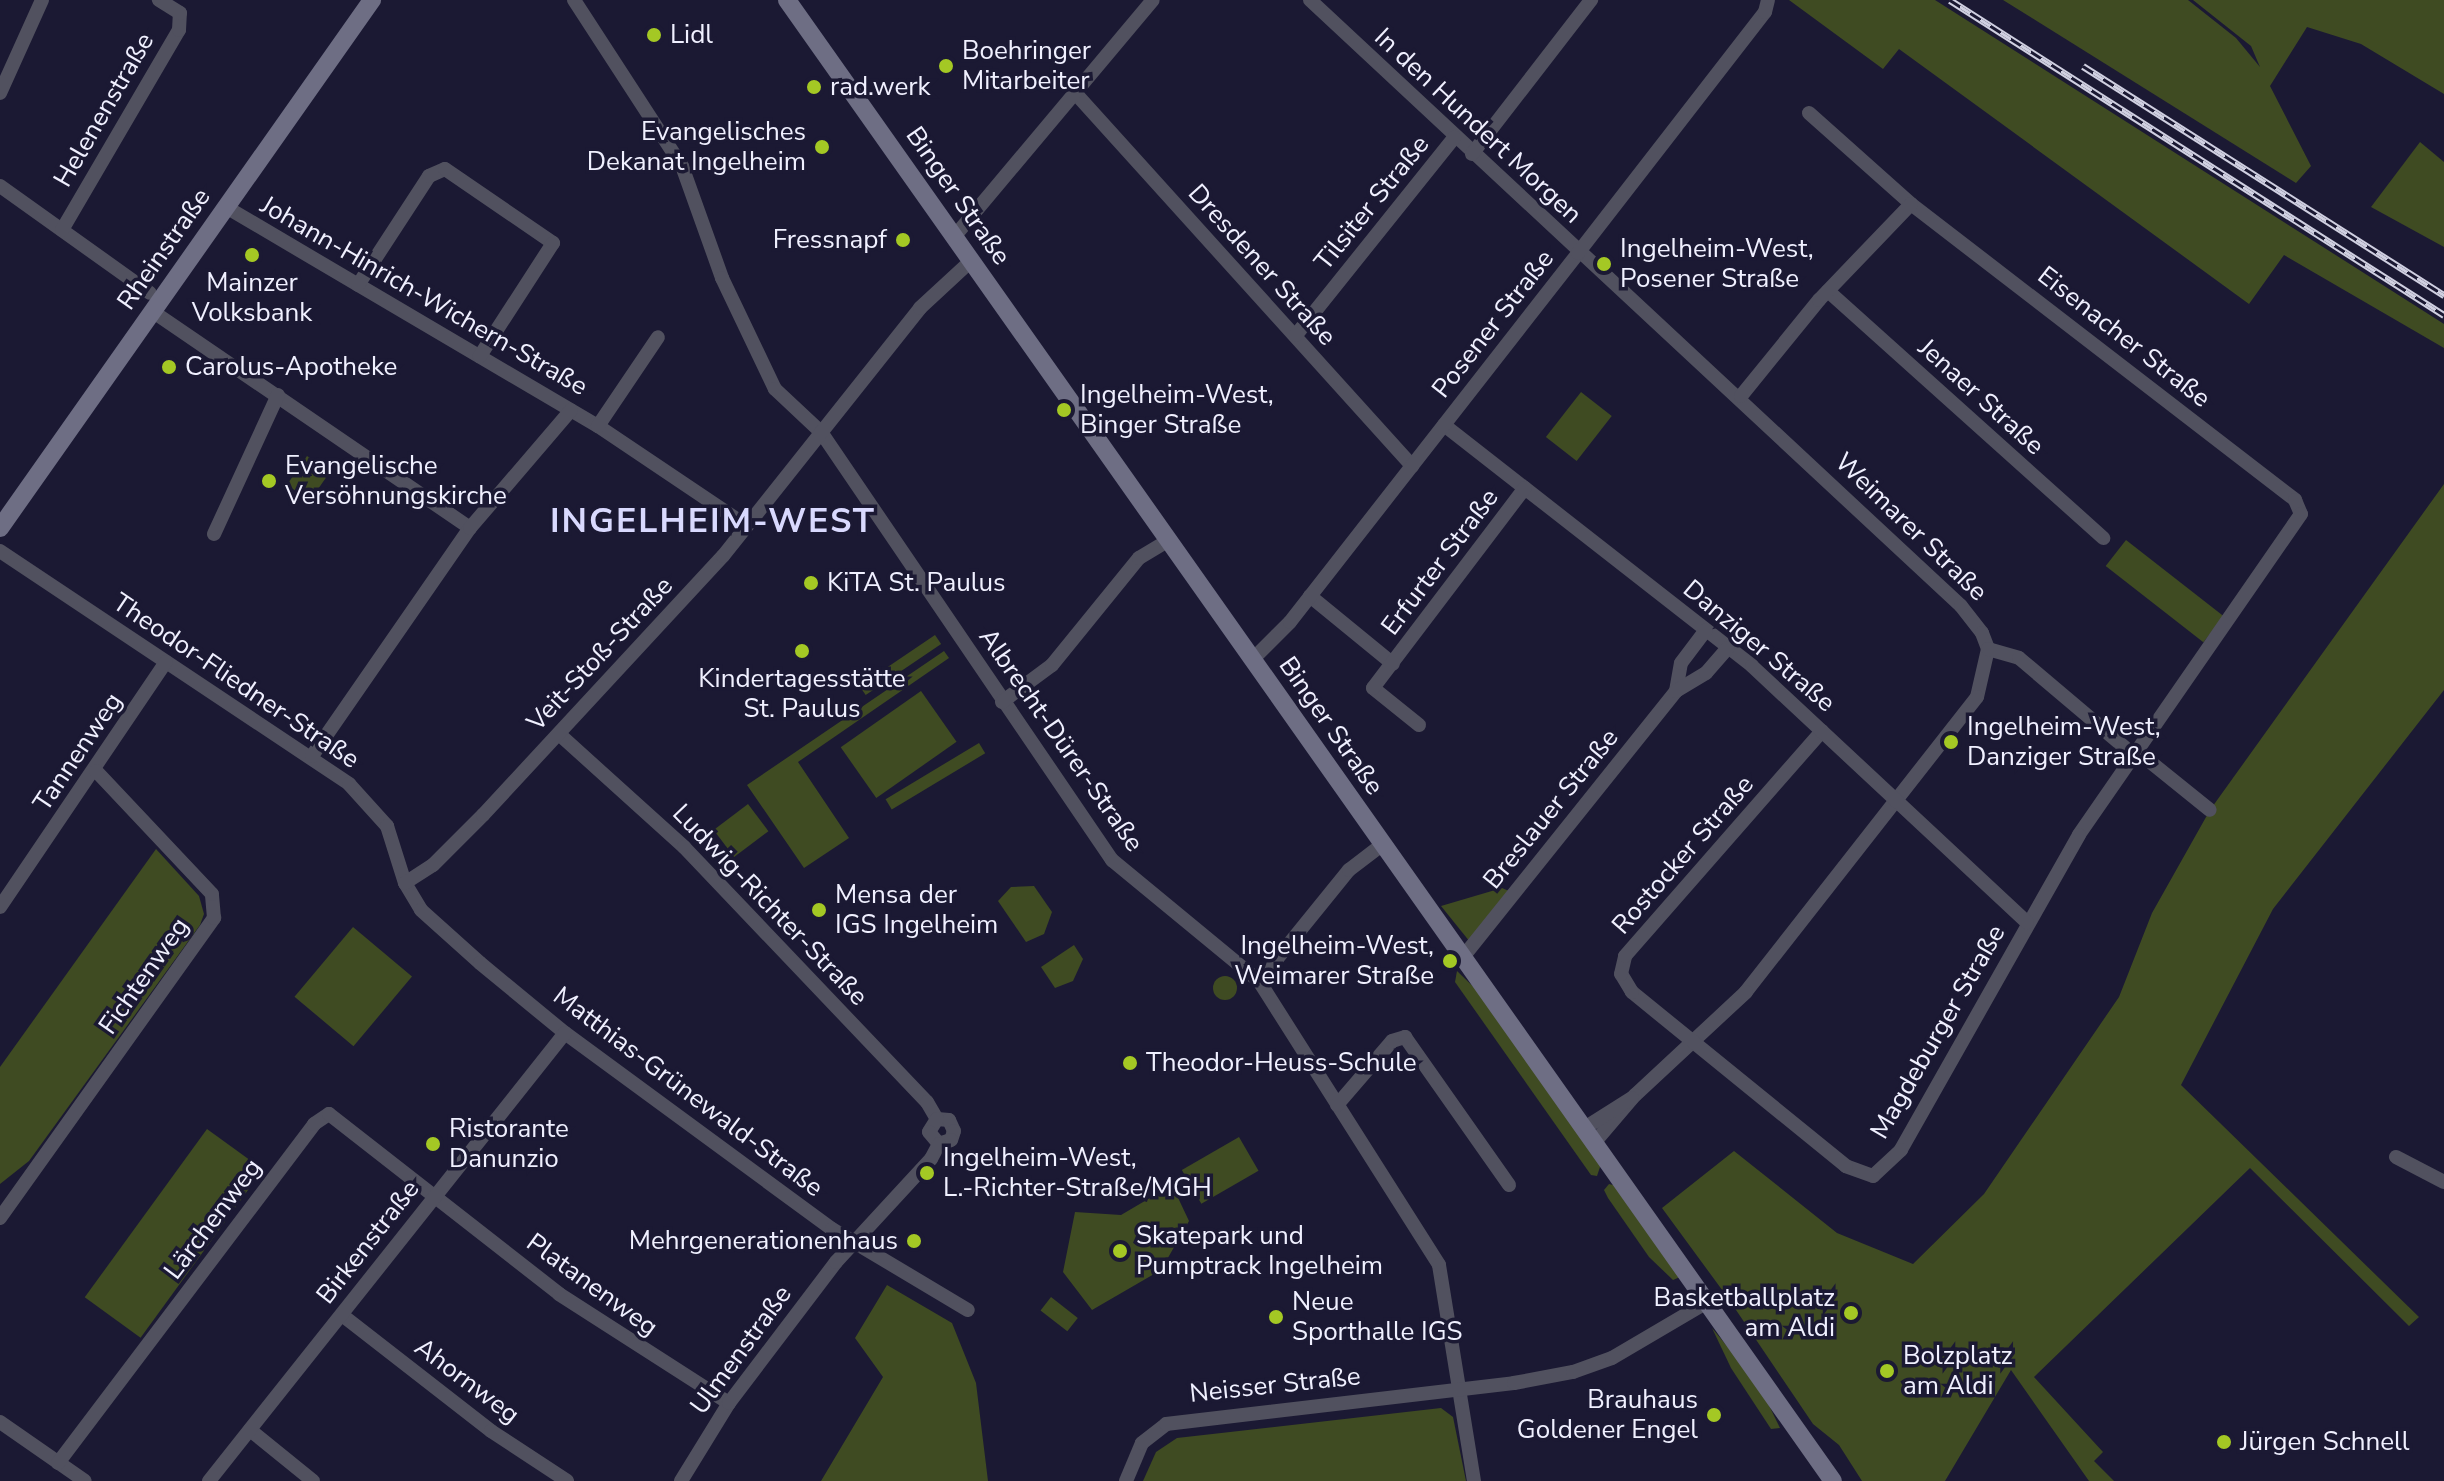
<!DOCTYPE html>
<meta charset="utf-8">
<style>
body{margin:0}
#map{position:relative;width:2444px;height:1481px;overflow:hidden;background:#1b1933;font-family:"Nunito Sans",sans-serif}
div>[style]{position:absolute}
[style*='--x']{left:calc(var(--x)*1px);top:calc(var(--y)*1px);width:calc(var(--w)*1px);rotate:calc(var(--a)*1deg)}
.green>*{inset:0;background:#3f4b22;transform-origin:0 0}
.round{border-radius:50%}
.minor>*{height:14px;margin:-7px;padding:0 7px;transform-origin:7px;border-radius:7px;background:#51515f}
.secondary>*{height:18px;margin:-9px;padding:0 9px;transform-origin:9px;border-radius:9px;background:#6e6e84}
.rail>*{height:7px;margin-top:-3.5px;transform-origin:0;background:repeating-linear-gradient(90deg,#1b1933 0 12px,#d0d0e1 0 24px);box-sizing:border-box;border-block:2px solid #d0d0e1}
.dots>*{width:22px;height:22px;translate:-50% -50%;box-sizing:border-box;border:4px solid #1b1933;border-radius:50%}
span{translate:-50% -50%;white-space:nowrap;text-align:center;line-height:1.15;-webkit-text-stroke:7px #1b1933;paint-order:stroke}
.poi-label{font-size:26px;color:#f0f0ff}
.left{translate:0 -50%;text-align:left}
.right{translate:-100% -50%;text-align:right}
.street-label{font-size:26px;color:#f0f0ff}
.district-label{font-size:34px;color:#d9d9fe;font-weight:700;letter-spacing:2px}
</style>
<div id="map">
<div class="green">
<div style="clip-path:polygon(1789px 0,1935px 0,2444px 324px,2444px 348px,2284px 255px,2249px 304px,1899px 49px,1883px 69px)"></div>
<div style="clip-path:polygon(2003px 0,2188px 0,2236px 38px,2260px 67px,2251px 46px,2193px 0,2444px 0,2444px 94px,2361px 44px,2307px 27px,2270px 86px,2311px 166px,2296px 183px)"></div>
<div style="clip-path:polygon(2420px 142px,2444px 162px,2444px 247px,2371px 207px)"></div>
<div style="left:1581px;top:392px;width:39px;height:57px;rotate:38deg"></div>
<div style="left:307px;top:456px;width:28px;height:35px;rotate:35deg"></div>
<div style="clip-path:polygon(2444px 484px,2444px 690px,2273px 909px,2181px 1085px,2419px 1317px,2409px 1326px,2250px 1168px,2034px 1377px,2103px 1452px,2094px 1461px,2114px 1481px,2089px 1481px,2011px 1370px,1945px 1481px,1862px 1481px,1839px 1445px,1813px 1424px,1734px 1307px,1742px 1301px,1736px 1293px,1728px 1298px,1662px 1208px,1734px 1151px,1837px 1233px,1913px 1264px,1984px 1194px,2119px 997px,2152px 913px,2210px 810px)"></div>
<div style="left:2126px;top:540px;width:124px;height:33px;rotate:38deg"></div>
<div style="left:935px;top:635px;width:11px;height:91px;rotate:56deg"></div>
<div style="clip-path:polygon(944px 651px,949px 658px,798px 762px,849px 838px,804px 868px,747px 785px)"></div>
<div style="left:921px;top:691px;width:62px;height:98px;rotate:55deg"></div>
<div style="left:979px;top:743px;width:12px;height:109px;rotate:59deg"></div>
<div style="left:748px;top:804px;width:34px;height:43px;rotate:53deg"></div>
<div style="clip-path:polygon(156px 849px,199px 896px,204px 914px,200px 925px,29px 1161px,0 1184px,0 1067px)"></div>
<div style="clip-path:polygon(1034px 886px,1052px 912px,1044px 934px,1026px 942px,998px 901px,1011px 887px)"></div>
<div style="clip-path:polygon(1502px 888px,1509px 891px,1470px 942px,1441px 906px)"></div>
<div style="left:353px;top:927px;width:77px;height:91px;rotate:40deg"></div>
<div style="clip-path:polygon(1074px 945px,1083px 959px,1073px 981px,1055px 988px,1041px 967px)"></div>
<div style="clip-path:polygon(1457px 971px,1484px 997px,1601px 1164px,1597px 1176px,1591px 1175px,1455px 982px)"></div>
<div class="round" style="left:1213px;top:976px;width:24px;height:24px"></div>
<div style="left:207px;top:1129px;width:69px;height:208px;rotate:36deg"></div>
<div style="left:1239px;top:1137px;width:39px;height:66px;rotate:60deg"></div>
<div style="clip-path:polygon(1609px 1184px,1617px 1186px,1680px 1277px,1673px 1280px,1649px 1257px,1608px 1198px,1604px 1190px)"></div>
<div style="clip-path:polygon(1172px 1185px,1189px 1221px,1161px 1270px,1092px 1310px,1063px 1272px,1075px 1212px,1121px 1215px)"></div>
<div style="clip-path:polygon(887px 1285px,952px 1323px,976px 1383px,988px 1481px,821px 1481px,883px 1377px,855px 1338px)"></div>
<div style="left:1051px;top:1297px;width:34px;height:17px;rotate:38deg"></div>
<div style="clip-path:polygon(1712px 1328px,1759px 1385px,1780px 1428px,1771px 1429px,1731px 1368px)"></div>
<div style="clip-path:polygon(1441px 1408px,1453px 1417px,1466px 1481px,1143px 1481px,1156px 1452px,1177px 1438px)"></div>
</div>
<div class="minor">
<div style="--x:574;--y:0;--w:198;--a:57"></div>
<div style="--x:682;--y:166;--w:119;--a:70.3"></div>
<div style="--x:722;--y:278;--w:123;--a:64.5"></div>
<div style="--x:775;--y:389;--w:63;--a:43.1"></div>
<div style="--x:821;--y:432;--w:518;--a:55.79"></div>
<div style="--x:1112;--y:860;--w:190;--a:39.5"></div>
<div style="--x:1259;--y:981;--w:336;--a:57.6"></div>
<div style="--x:1439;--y:1265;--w:219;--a:80.8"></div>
<div style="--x:1310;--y:0;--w:889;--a:42.95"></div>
<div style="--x:1961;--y:606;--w:34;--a:52"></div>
<div style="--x:1982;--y:633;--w:17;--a:69"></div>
<div style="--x:1988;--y:649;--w:49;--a:102.9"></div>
<div style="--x:1977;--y:697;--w:375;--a:128.1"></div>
<div style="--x:1746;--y:992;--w:151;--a:137.1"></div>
<div style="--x:1635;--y:1095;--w:63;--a:130.5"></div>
<div style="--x:0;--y:93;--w:102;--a:-65.7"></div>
<div style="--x:1077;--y:95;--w:500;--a:47.9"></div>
<div style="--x:1809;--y:113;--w:137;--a:41.7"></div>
<div style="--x:1911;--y:204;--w:485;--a:37.6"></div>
<div style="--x:2295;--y:500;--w:15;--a:67"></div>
<div style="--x:2301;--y:514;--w:390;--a:124.7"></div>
<div style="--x:2079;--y:835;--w:362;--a:119.5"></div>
<div style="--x:1901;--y:1150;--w:38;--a:137"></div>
<div style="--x:1873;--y:1176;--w:29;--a:-160"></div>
<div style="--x:1846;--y:1166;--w:276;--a:-140.9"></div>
<div style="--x:1632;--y:992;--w:21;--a:-121"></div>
<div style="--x:1621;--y:974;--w:18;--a:-77"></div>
<div style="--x:1625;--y:956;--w:299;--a:-48.8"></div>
<div style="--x:1472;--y:154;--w:195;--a:-52.3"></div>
<div style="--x:0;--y:186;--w:184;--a:35.5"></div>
<div style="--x:226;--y:207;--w:432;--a:30.5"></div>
<div style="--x:598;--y:426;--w:179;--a:33.9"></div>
<div style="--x:62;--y:230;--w:232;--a:-59.7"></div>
<div style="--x:179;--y:30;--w:17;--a:-87"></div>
<div style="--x:180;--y:13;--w:25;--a:-148"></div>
<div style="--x:954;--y:237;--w:309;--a:-50"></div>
<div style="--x:358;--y:285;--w:130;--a:-56.9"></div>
<div style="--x:429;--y:176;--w:17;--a:-24"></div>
<div style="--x:445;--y:169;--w:131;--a:34.4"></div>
<div style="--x:553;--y:243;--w:135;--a:122.9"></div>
<div style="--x:1828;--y:291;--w:370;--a:41.9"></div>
<div style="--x:152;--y:311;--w:385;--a:34.3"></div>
<div style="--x:1296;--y:335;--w:253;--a:-51.3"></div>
<div style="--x:1741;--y:396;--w:124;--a:-50.9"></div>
<div style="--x:1819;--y:300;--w:133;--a:-46.2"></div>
<div style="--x:1444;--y:425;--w:391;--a:38"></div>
<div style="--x:1752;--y:666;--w:376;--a:43"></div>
<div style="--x:598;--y:426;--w:107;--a:-56"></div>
<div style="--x:214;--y:534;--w:153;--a:-65.3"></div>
<div style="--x:0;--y:551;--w:420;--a:33.7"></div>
<div style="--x:349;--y:784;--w:57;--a:47.9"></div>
<div style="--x:387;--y:826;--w:60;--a:72.5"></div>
<div style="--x:405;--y:883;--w:31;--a:59"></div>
<div style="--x:421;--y:910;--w:79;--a:41.9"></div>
<div style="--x:480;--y:963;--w:110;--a:39.5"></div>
<div style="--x:565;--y:1033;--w:331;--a:36.3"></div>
<div style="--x:832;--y:1229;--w:158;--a:30.8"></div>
<div style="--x:1310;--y:596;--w:107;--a:39.3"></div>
<div style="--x:1988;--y:649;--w:32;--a:16"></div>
<div style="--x:2019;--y:658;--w:152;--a:40.2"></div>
<div style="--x:1253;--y:659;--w:52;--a:-45"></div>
<div style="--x:1290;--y:622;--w:468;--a:-52"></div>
<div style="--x:1578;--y:253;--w:305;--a:-52.2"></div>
<div style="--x:1765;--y:12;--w:12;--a:-76"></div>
<div style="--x:1676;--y:691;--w:28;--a:-80"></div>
<div style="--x:1681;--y:663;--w:41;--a:-52.9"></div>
<div style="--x:1002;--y:702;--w:62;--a:-36.5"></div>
<div style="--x:1052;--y:665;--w:138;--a:-50.9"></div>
<div style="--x:1139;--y:558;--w:35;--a:-31"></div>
<div style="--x:1419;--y:725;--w:59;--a:-141.2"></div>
<div style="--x:1373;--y:688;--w:251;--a:-52.8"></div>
<div style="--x:559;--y:734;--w:169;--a:42.1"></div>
<div style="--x:684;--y:847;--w:352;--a:46.4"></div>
<div style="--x:927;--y:1102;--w:20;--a:60"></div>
<div style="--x:2138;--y:752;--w:92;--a:38.9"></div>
<div style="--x:312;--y:756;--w:277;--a:-55.3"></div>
<div style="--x:470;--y:528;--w:155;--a:-49.4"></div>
<div style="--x:405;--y:883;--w:33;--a:-33"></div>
<div style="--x:433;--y:865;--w:71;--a:-45"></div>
<div style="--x:483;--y:815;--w:353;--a:-47.2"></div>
<div style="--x:723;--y:556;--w:317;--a:-51.5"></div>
<div style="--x:920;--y:308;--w:69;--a:-42.7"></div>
<div style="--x:0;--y:907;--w:296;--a:-55.9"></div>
<div style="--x:1463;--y:957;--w:341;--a:-51.3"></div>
<div style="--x:1676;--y:691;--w:35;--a:-31"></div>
<div style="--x:1706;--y:673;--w:33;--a:-49"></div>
<div style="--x:1259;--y:981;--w:143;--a:-51"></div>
<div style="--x:1349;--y:870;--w:43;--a:-37.4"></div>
<div style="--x:1337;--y:1105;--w:84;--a:-49.3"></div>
<div style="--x:1392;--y:1041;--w:14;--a:-17"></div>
<div style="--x:1405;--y:1037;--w:181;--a:54.9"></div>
<div style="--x:937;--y:1119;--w:12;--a:5"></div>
<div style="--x:949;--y:1120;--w:12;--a:66"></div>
<div style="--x:954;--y:1131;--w:9;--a:108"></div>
<div style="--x:951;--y:1140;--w:13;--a:162"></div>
<div style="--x:937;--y:1119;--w:15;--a:122"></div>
<div style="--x:929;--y:1132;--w:16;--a:50"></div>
<div style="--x:1583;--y:1129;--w:58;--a:-32.3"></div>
<div style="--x:2396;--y:1157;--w:54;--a:27.5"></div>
<div style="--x:0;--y:1218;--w:369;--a:-54.5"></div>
<div style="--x:214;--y:918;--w:24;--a:-95"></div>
<div style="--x:212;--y:894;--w:169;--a:-133.3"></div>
<div style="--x:342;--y:1315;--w:189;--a:37.9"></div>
<div style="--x:491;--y:1431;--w:91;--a:33.3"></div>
<div style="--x:0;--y:1422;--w:103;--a:34.8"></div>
<div style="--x:250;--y:1430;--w:81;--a:39"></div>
<div style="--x:58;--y:1463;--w:425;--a:-52.9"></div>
<div style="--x:314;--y:1124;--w:18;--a:-34"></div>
<div style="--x:329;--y:1114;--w:292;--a:38"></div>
<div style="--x:559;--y:1294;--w:202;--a:32.7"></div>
<div style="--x:209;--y:1481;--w:572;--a:-51.53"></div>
<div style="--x:681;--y:1481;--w:92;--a:-58.4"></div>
<div style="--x:729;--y:1403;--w:177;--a:-52.8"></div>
<div style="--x:836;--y:1262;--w:140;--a:-47.3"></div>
<div style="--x:931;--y:1159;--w:17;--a:-62"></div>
<div style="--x:1126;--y:1481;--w:41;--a:-67.2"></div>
<div style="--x:1142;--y:1443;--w:31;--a:-38"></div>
<div style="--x:1166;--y:1424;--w:350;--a:-6.7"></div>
<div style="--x:1514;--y:1383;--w:60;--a:-10.6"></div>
<div style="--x:1573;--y:1372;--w:41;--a:-19.7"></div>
<div style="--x:1612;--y:1358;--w:110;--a:-30.5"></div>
</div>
<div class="secondary">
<div style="--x:787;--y:0;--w:1813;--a:54.77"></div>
<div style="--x:0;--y:528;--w:646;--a:-54.83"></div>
</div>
<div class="rail">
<div style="--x:1950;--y:0;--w:586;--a:32.52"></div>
<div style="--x:2083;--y:66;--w:428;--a:32.4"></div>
</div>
<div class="dots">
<div style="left:654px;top:35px;background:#a4c824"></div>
<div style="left:946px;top:66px;background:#a4c824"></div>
<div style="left:814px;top:87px;background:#a4c824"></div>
<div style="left:822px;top:147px;background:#a4c824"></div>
<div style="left:903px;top:240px;background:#a4c824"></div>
<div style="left:252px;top:255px;background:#a4c824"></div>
<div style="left:1604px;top:264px;background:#a4c824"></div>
<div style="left:169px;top:367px;background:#a4c824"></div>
<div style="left:1064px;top:410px;background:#a4c824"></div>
<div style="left:269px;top:481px;background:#a4c824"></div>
<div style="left:811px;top:583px;background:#a4c824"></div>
<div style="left:802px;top:651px;background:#a4c824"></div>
<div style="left:1951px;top:742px;background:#a4c824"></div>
<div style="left:819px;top:910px;background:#a4c824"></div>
<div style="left:1450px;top:961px;background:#a4c824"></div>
<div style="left:1130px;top:1063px;background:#a4c824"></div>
<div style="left:433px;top:1144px;background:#a4c824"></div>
<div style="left:927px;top:1173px;background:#a4c824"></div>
<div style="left:914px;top:1241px;background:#a4c824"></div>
<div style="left:1120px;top:1251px;background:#a4c824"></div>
<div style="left:1851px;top:1313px;background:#a4c824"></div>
<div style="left:1276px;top:1317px;background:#a4c824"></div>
<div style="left:1887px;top:1371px;background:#a4c824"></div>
<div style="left:1714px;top:1415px;background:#a4c824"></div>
<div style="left:2224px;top:1442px;background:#a4c824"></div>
</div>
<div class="poi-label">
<span class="left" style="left:670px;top:35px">Lidl</span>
<span class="left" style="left:962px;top:66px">Boehringer<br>Mitarbeiter</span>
<span class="left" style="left:830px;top:87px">rad.werk</span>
<span class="right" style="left:806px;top:147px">Evangelisches<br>Dekanat Ingelheim</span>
<span class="right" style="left:887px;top:240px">Fressnapf</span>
<span class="left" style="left:1620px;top:264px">Ingelheim-West,<br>Posener Straße</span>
<span style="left:252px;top:298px">Mainzer<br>Volksbank</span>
<span class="left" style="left:185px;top:367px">Carolus-Apotheke</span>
<span class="left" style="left:1080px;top:410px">Ingelheim-West,<br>Binger Straße</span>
<span class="left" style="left:285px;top:481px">Evangelische<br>Versöhnungskirche</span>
<span class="left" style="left:827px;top:583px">KiTA St. Paulus</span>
<span style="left:802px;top:694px">Kindertagesstätte<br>St. Paulus</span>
<span class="left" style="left:1967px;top:742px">Ingelheim-West,<br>Danziger Straße</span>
<span class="left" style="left:835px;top:910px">Mensa der<br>IGS Ingelheim</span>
<span class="right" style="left:1434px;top:961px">Ingelheim-West,<br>Weimarer Straße</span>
<span class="left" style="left:1146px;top:1063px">Theodor-Heuss-Schule</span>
<span class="left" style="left:449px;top:1144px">Ristorante<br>Danunzio</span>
<span class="left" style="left:943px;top:1173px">Ingelheim-West,<br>L.-Richter-Straße/MGH</span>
<span class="left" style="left:1136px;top:1251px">Skatepark und<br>Pumptrack Ingelheim</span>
<span class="right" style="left:898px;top:1241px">Mehrgenerationenhaus</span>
<span class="right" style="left:1835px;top:1313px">Basketballplatz<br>am Aldi</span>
<span class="left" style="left:1292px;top:1317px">Neue<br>Sporthalle IGS</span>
<span class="left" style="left:1903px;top:1371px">Bolzplatz<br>am Aldi</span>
<span class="right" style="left:1698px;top:1415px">Brauhaus<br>Goldener Engel</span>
<span class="left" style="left:2240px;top:1442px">Jürgen Schnell</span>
</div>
<div class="street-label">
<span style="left:104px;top:110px;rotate:-60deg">Helenenstraße</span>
<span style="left:1478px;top:126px;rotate:43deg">In den Hundert Morgen</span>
<span style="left:958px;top:196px;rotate:55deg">Binger Straße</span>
<span style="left:1372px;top:203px;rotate:-51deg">Tilsiter Straße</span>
<span style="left:164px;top:249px;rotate:-55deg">Rheinstraße</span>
<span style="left:1262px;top:265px;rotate:48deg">Dresdener Straße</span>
<span style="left:424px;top:296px;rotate:30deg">Johann-Hinrich-Wichern-Straße</span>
<span style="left:1493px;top:324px;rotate:-52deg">Posener Straße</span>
<span style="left:2124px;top:337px;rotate:38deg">Eisenacher Straße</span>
<span style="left:1981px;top:397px;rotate:42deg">Jenaer Straße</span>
<span style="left:1911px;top:527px;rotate:44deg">Weimarer Straße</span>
<span style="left:1440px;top:562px;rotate:-53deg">Erfurter Straße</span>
<span style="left:1759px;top:646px;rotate:40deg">Danziger Straße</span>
<span style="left:600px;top:654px;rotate:-47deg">Veit-Stoß-Straße</span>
<span style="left:236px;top:681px;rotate:34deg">Theodor-Fliedner-Straße</span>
<span style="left:1331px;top:726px;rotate:55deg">Binger Straße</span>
<span style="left:1061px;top:740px;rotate:55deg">Albrecht-Dürer-Straße</span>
<span style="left:78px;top:752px;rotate:-56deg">Tannenweg</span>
<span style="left:1551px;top:809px;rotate:-51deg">Breslauer Straße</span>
<span style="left:1683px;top:855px;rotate:-49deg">Rostocker Straße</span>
<span style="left:770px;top:905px;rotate:46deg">Ludwig-Richter-Straße</span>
<span style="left:144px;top:976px;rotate:-55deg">Fichtenweg</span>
<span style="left:1938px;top:1032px;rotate:-60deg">Magdeburger Straße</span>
<span style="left:688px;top:1092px;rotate:37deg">Matthias-Grünewald-Straße</span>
<span style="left:213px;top:1219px;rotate:-53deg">Lärchenweg</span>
<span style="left:368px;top:1242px;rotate:-52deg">Birkenstraße</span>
<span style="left:592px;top:1285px;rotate:36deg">Platanenweg</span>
<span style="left:741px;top:1350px;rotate:-54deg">Ulmenstraße</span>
<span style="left:467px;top:1381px;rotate:37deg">Ahornweg</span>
<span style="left:1275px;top:1385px;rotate:-6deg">Neisser Straße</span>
</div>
<div class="district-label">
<span style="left:713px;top:522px">INGELHEIM-WEST</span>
</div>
</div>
